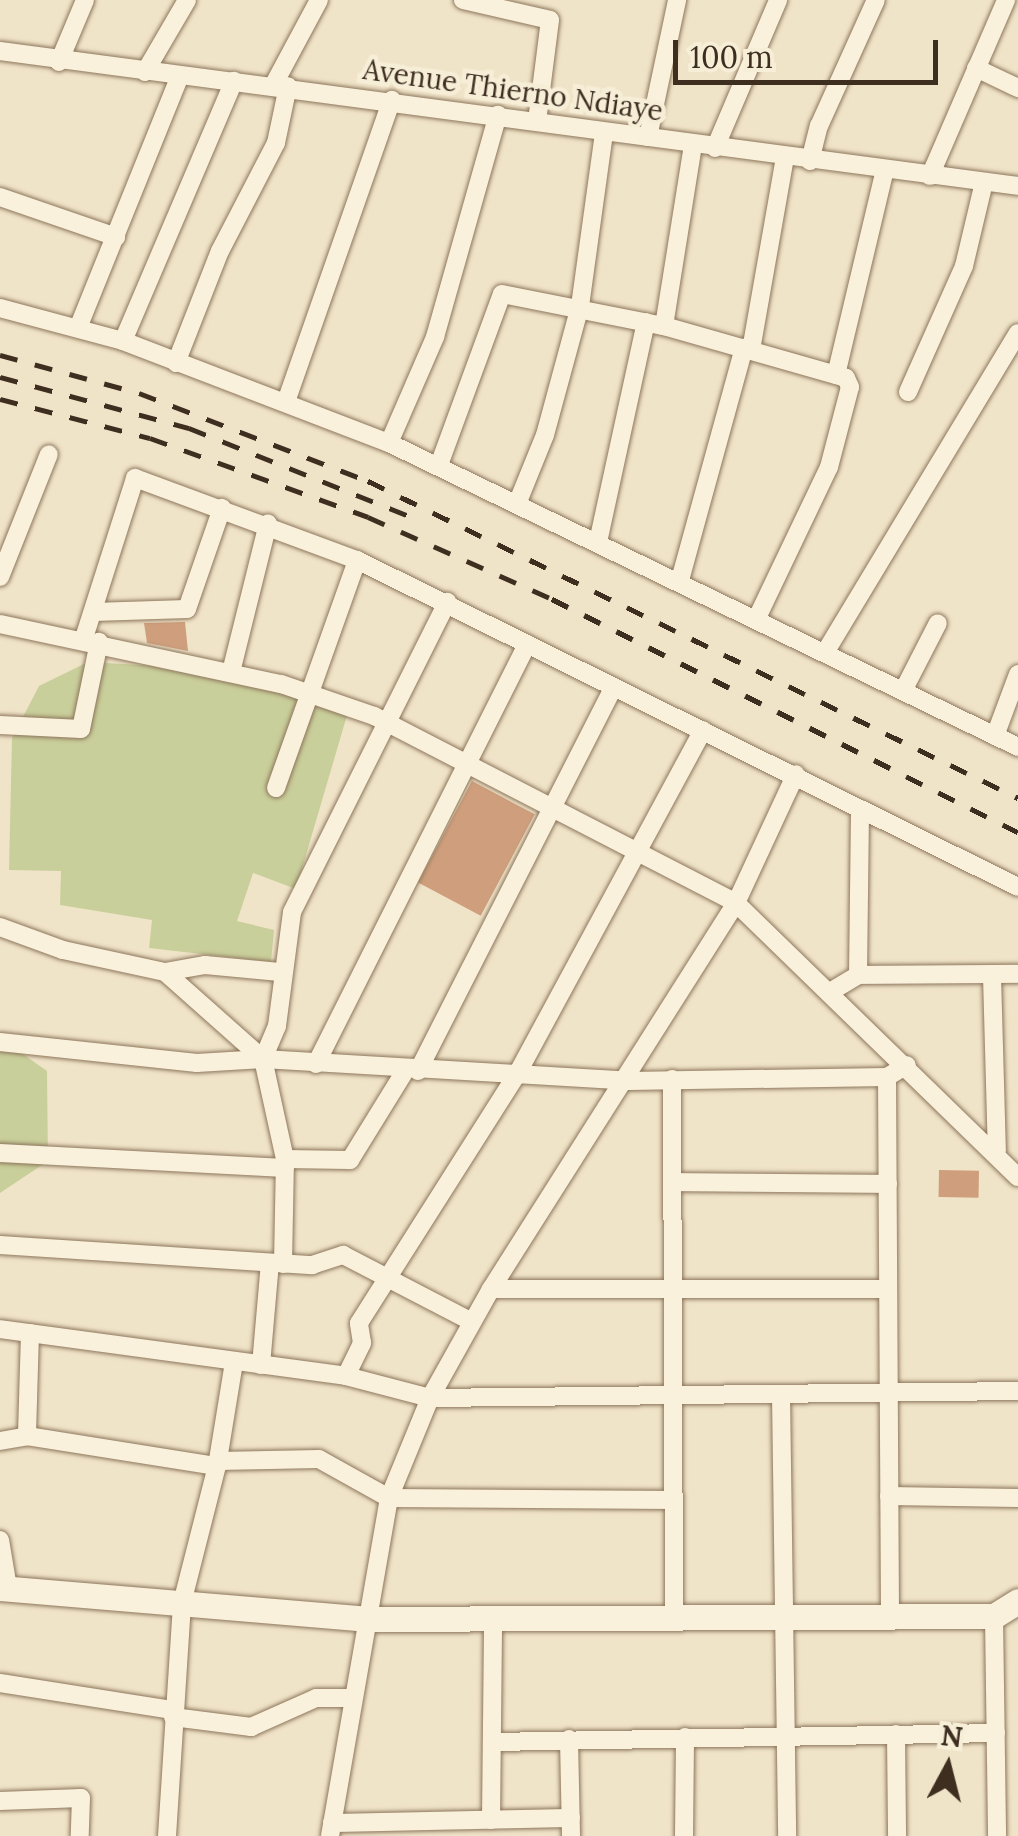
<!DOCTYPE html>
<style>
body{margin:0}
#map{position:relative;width:1018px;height:1836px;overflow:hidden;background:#f0e4c8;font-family:Lora,serif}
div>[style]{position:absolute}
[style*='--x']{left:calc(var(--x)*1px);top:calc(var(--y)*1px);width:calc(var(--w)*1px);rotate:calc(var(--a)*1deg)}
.green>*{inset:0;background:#c9cf9b}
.building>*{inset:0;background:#cf9f7d;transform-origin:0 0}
.roads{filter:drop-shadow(0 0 2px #8d765c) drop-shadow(0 0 2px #8d765c)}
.street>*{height:18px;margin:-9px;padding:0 9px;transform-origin:9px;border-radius:9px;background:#faf1dc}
.secondary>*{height:25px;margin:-12.5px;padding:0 12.5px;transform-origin:12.5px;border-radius:12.5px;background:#faf1dc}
.rail>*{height:5px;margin-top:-2.5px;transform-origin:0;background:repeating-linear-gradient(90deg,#3d2e20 0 18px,transparent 0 36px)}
span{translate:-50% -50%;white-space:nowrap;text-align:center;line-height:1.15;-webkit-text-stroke:9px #f7eed8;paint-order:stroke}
.street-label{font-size:28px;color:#3d2e20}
.north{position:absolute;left:898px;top:1716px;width:100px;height:100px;-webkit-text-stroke:8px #f7eed8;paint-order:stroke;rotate:7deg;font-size:28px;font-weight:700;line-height:40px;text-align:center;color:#3d2e20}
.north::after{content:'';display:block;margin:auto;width:35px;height:45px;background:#3d2e20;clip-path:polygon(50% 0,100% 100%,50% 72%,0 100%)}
.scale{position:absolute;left:673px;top:40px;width:265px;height:45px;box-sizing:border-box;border:5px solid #3d2e20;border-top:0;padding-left:12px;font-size:30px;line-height:35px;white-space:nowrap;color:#3d2e20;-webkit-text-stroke:8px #f7eed8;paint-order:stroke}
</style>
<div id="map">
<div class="green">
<div style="clip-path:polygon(88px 662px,158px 666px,278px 687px,348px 712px,296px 889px,253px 873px,237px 921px,274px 930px,271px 962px,149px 948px,152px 920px,60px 905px,61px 871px,9px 870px,12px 738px,39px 686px)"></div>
<div style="clip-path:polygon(0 1038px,47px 1071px,48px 1161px,0 1193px)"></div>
</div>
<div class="building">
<div style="clip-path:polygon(185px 622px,188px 651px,147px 643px,144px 623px)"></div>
<div style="left:472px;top:781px;width:71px;height:115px;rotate:28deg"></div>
<div style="left:939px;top:1170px;width:40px;height:27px;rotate:1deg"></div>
</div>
<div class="roads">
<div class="street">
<div style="--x:463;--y:0;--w:89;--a:12.9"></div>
<div style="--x:550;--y:20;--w:102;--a:97.3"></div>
<div style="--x:0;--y:51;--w:1027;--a:7.55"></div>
<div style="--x:59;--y:62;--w:67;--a:-67.2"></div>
<div style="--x:976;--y:68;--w:47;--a:25.5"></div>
<div style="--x:145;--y:72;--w:83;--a:-59.7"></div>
<div style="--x:274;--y:84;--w:95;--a:-61.8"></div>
<div style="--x:648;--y:137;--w:140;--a:-78"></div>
<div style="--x:715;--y:148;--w:161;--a:-66.9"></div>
<div style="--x:810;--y:161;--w:36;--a:-76"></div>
<div style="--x:819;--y:126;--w:138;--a:-65.7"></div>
<div style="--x:930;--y:176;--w:192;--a:-66.6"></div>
<div style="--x:0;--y:197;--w:123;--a:19"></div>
<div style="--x:0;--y:308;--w:127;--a:15"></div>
<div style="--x:123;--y:341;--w:285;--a:21"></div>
<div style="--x:389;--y:443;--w:699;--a:25.79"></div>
<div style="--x:664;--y:326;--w:184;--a:-80.9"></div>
<div style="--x:78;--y:328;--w:272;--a:-68"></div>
<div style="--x:123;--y:341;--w:283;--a:-66.9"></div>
<div style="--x:751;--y:350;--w:196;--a:-80"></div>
<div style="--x:176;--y:363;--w:120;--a:-68.6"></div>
<div style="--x:220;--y:251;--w:122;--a:-62.6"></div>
<div style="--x:276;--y:143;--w:58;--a:-78.1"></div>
<div style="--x:836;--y:375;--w:211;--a:-76.6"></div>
<div style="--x:908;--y:392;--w:138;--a:-66"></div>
<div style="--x:964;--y:266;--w:86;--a:-76.6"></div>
<div style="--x:287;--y:399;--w:317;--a:-70.7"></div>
<div style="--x:389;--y:443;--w:116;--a:-66.5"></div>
<div style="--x:435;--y:337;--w:231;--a:-74.2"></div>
<div style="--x:439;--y:465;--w:182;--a:-69.8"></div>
<div style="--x:502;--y:294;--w:165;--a:11.2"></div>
<div style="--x:664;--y:326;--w:189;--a:15.9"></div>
<div style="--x:846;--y:378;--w:10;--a:66"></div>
<div style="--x:850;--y:387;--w:83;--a:104.7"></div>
<div style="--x:829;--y:467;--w:167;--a:115.5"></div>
<div style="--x:517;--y:504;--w:74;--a:-67.9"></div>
<div style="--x:545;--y:435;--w:134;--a:-74.8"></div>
<div style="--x:580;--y:306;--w:175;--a:-82.1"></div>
<div style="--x:598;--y:542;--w:225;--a:-77.7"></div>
<div style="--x:0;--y:577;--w:132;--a:-68.3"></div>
<div style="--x:680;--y:580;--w:241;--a:-74.6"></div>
<div style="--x:93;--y:612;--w:94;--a:-1.8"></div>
<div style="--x:187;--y:609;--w:107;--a:-70.9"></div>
<div style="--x:0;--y:624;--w:287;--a:12.1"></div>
<div style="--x:281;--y:684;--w:98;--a:19"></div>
<div style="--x:374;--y:716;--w:407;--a:27.3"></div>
<div style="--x:736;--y:903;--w:393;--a:44.2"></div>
<div style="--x:84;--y:638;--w:168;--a:-72.3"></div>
<div style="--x:135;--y:478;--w:237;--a:20.3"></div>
<div style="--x:357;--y:560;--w:737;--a:26.32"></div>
<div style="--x:826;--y:651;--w:371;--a:-58.9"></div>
<div style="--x:231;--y:672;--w:153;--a:-76"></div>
<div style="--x:903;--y:691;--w:76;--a:-62.8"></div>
<div style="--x:0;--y:725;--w:81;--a:2.8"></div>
<div style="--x:81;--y:729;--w:89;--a:-78.3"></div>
<div style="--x:995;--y:736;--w:66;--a:-69.6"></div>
<div style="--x:276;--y:788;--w:242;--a:-70.4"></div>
<div style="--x:0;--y:927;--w:67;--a:20.1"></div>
<div style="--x:63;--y:950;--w:104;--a:12.2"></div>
<div style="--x:165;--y:972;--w:131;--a:41.6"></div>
<div style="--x:263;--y:1059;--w:102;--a:77.6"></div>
<div style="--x:285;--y:1159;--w:105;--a:91.1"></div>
<div style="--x:165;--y:972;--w:41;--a:-9.9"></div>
<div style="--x:205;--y:965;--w:75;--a:5.3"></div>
<div style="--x:858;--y:975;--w:166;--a:-89.3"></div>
<div style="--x:992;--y:976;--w:175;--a:88.4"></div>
<div style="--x:830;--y:992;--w:33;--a:-31"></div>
<div style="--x:858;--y:975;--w:160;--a:-0.4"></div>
<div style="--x:0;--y:1042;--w:198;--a:6.1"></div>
<div style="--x:197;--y:1063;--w:66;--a:-3.5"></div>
<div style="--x:263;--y:1059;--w:367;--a:3.4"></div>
<div style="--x:629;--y:1081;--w:258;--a:-0.9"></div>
<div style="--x:887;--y:1077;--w:23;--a:-31"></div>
<div style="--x:263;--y:1059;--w:36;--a:-67"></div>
<div style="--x:277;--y:1026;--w:115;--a:-82.5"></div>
<div style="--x:292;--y:912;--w:347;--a:-63.4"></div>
<div style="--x:316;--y:1064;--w:470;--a:-63.3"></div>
<div style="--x:418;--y:1071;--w:431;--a:-63"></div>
<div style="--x:887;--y:1077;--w:539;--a:89.68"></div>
<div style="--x:672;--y:1079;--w:538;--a:89.79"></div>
<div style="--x:0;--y:1153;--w:285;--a:3"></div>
<div style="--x:285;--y:1159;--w:65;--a:0.9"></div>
<div style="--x:350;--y:1160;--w:105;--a:-58.3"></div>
<div style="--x:672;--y:1182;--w:216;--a:0.5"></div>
<div style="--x:0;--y:1245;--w:313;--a:3.7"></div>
<div style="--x:312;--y:1265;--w:33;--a:-18"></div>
<div style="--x:343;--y:1255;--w:145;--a:27.4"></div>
<div style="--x:491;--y:1289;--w:397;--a:0"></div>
<div style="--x:0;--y:1329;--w:349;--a:7.7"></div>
<div style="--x:346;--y:1376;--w:87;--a:14.7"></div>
<div style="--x:430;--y:1398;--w:588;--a:-0.68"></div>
<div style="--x:30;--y:1333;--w:103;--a:91.7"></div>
<div style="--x:27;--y:1436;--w:192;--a:9"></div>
<div style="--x:261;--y:1365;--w:102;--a:-85"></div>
<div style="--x:346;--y:1376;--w:37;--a:-64"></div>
<div style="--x:362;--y:1343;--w:20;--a:-99"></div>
<div style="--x:359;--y:1323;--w:293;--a:-57.6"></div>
<div style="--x:516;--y:1076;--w:393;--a:-61.6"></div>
<div style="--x:781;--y:1394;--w:442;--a:89.2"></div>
<div style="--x:0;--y:1441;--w:27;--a:-10"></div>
<div style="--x:218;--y:1461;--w:101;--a:-1.1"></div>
<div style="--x:319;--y:1459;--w:80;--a:29.1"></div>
<div style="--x:389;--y:1498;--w:285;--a:0.4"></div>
<div style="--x:889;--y:1496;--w:129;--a:0.9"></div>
<div style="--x:0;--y:1540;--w:49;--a:80.5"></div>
<div style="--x:994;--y:1616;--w:220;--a:89.2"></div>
<div style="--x:0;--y:1683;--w:175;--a:8.9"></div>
<div style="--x:173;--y:1717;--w:79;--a:7.3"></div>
<div style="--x:251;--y:1727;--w:71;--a:-24"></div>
<div style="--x:316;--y:1698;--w:37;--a:0"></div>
<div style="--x:896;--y:1734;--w:102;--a:89.4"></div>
<div style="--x:569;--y:1739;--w:97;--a:88.8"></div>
<div style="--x:492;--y:1742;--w:504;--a:-1.02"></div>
<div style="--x:0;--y:1801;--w:81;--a:-2.1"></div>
<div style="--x:81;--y:1798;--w:38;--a:92"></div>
<div style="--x:491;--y:1820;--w:202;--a:-89.4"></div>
<div style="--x:332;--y:1823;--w:239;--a:-1.2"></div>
<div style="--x:167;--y:1836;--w:233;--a:-86.3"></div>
<div style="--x:182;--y:1603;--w:141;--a:-75.7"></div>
<div style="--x:217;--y:1466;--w:105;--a:-80.7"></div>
<div style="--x:330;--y:1836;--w:343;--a:-80.1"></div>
<div style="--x:389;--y:1498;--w:108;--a:-67.7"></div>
<div style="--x:430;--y:1398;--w:125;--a:-60.8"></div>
<div style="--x:491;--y:1289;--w:457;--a:-57.6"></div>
<div style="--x:736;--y:903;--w:142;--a:-65.1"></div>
<div style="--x:684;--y:1836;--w:99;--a:-89.4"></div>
</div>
<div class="secondary">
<div style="--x:0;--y:1588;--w:367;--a:4.8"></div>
<div style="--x:366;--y:1619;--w:628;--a:-0.27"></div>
<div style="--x:994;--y:1616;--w:28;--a:-32"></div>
</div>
</div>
<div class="rail">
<div style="--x:0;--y:355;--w:144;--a:15.3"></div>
<div style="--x:139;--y:393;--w:245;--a:21"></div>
<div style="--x:368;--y:481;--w:723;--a:26"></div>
<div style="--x:0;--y:377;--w:196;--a:15.1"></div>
<div style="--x:189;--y:428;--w:235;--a:21.8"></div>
<div style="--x:0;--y:399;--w:155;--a:14.6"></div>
<div style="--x:150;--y:438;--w:232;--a:19.9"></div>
<div style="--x:368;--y:517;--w:201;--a:24"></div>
<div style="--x:552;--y:599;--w:521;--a:26.57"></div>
</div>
<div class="street-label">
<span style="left:513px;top:90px;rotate:8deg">Avenue Thierno Ndiaye</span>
</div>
<div class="north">N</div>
<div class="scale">100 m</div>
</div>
